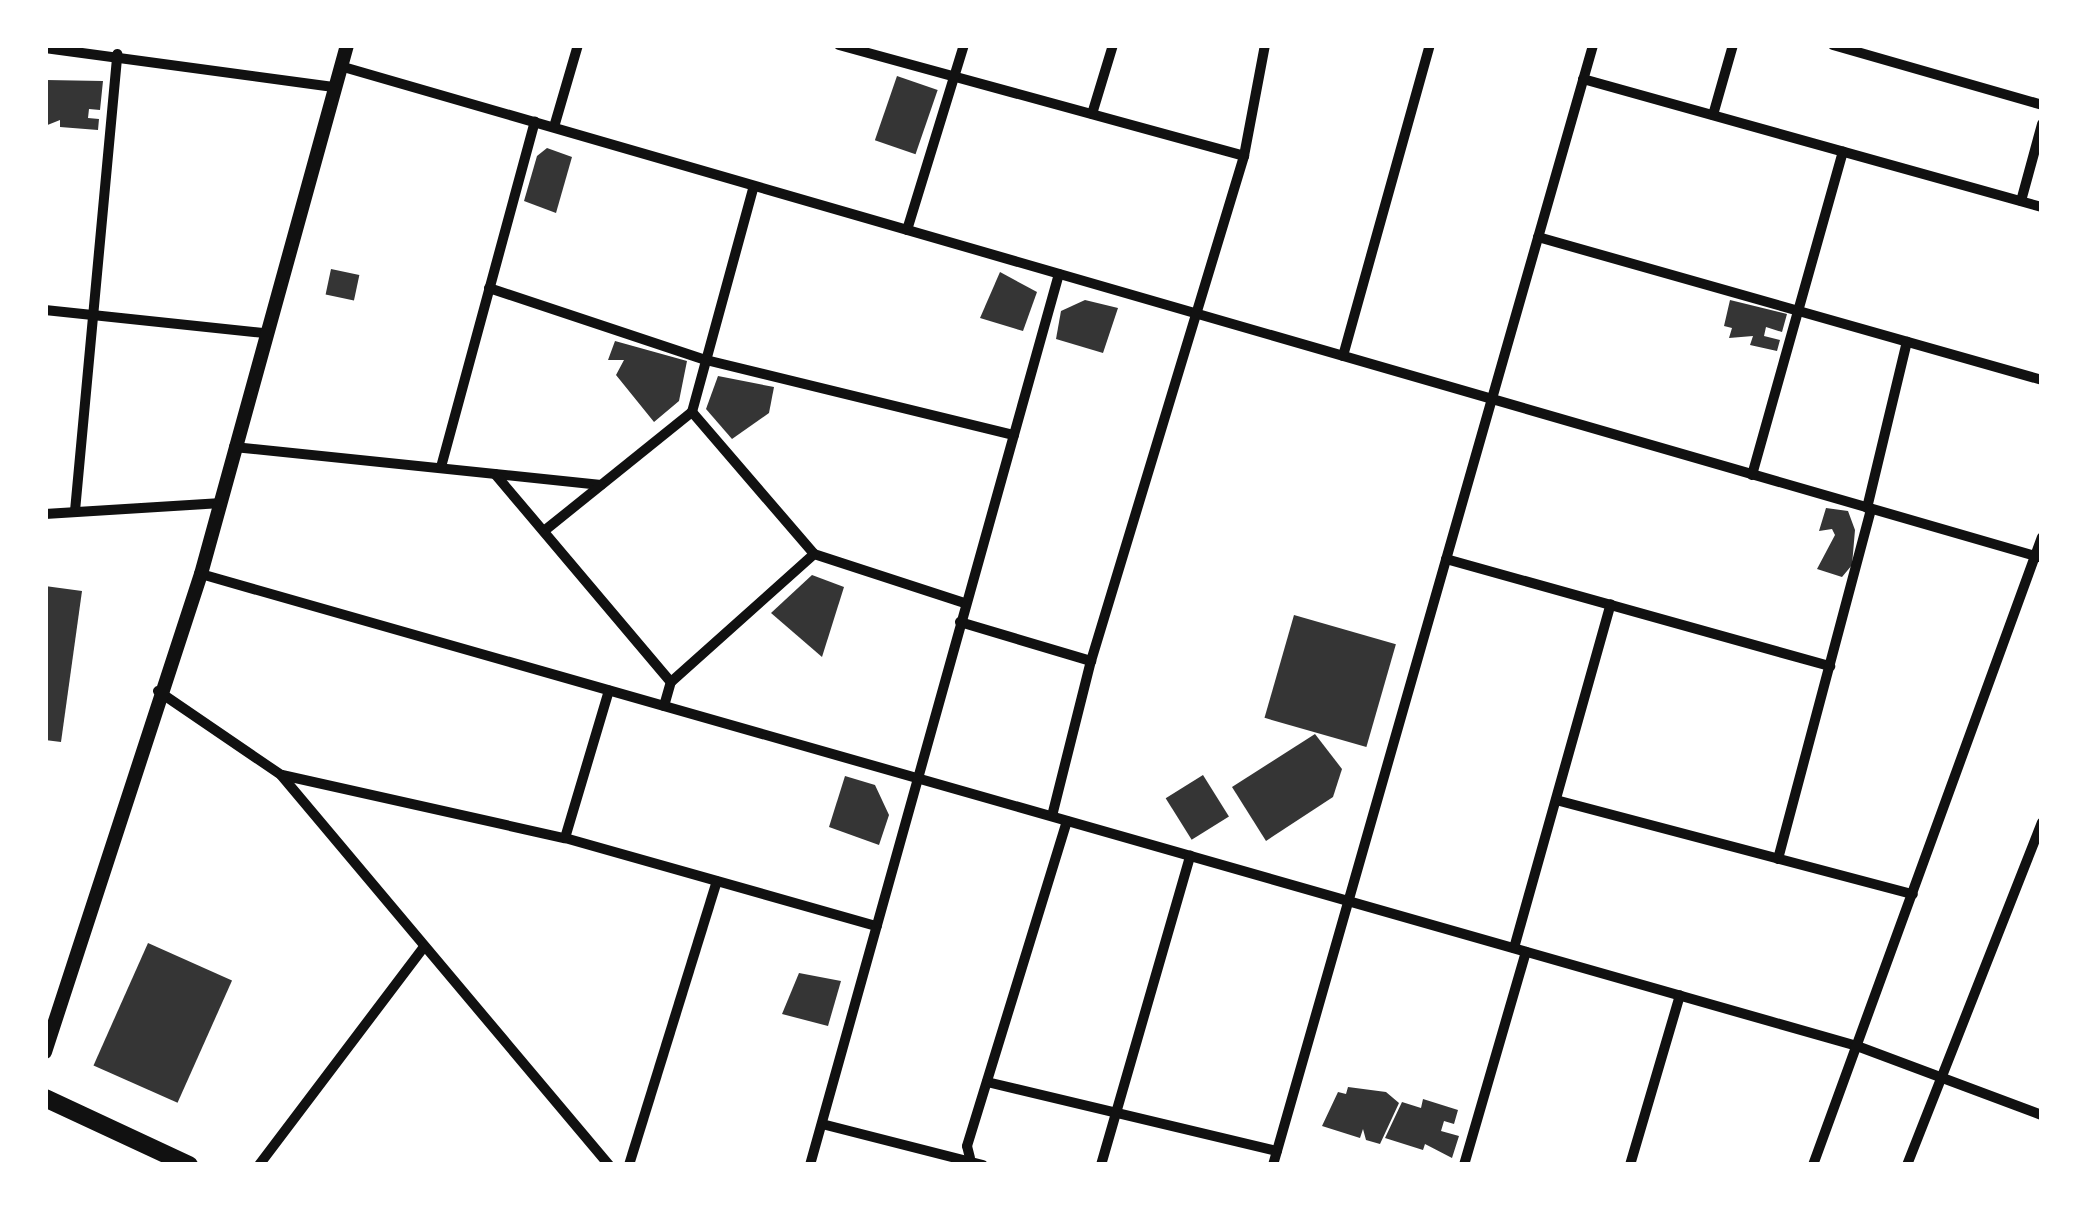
<!DOCTYPE html>
<style>
body{margin:0}
#map{position:relative;width:2087px;height:1210px;overflow:hidden;background:#fff;font-family:"Source Sans 3",sans-serif}
div>[style]{position:absolute}
[style*='--x']{left:calc(var(--x)*1px);top:calc(var(--y)*1px);width:calc(var(--w)*1px);rotate:calc(var(--a)*1deg)}
.building>*{inset:0;background:#353535;transform-origin:0 0}
.minor>*{height:10px;margin:-5px;padding:0 5px;transform-origin:5px;border-radius:5px;background:#111}
.tertiary>*{height:14px;margin:-7px;padding:0 7px;transform-origin:7px;border-radius:7px;background:#111}
.primary>*{height:18px;margin:-9px;padding:0 9px;transform-origin:9px;border-radius:9px;background:#111}
span{translate:-50% -50%;white-space:nowrap;text-align:center;line-height:1.15;-webkit-text-stroke:8px #fff;paint-order:stroke}
.frame{position:absolute;inset:0;border:48px solid #fff;pointer-events:none}
</style>
<div id="map">
<div class="building">
<div style="left:897px;top:76px;width:43px;height:68px;rotate:19deg"></div>
<div style="clip-path:polygon(46px 80px,103px 81px,100px 110px,89px 109px,88px 118px,99px 119px,98px 130px,60px 127px,60px 120px,45px 126px)"></div>
<div style="clip-path:polygon(547px 148px,572px 157px,556px 213px,524px 201px,537px 156px)"></div>
<div style="left:331px;top:269px;width:29px;height:26px;rotate:12deg"></div>
<div style="clip-path:polygon(1000px 272px,1037px 292px,1023px 331px,980px 318px)"></div>
<div style="clip-path:polygon(1085px 300px,1118px 308px,1103px 353px,1056px 339px,1061px 311px)"></div>
<div style="clip-path:polygon(1730px 300px,1787px 314px,1782px 332px,1766px 327px,1764px 336px,1780px 340px,1777px 351px,1750px 345px,1753px 336px,1729px 338px,1732px 328px,1724px 326px)"></div>
<div style="clip-path:polygon(615px 341px,687px 361px,679px 401px,654px 422px,616px 375px,624px 360px,608px 360px)"></div>
<div style="clip-path:polygon(718px 376px,774px 387px,769px 413px,732px 439px,706px 409px)"></div>
<div style="clip-path:polygon(1826px 508px,1848px 511px,1855px 530px,1852px 565px,1842px 577px,1817px 569px,1835px 535px,1832px 529px,1819px 531px)"></div>
<div style="clip-path:polygon(812px 575px,844px 587px,822px 657px,771px 613px)"></div>
<div style="clip-path:polygon(45px 586px,82px 591px,61px 742px,45px 740px)"></div>
<div style="left:1294px;top:615px;width:106px;height:107px;rotate:16deg"></div>
<div style="clip-path:polygon(1315px 734px,1342px 769px,1333px 797px,1266px 841px,1232px 787px)"></div>
<div style="left:1203px;top:775px;width:49px;height:44px;rotate:58deg"></div>
<div style="clip-path:polygon(845px 776px,875px 785px,889px 815px,879px 845px,829px 827px)"></div>
<div style="left:148px;top:943px;width:92px;height:134px;rotate:24deg"></div>
<div style="clip-path:polygon(799px 973px,841px 981px,828px 1026px,782px 1014px)"></div>
<div style="clip-path:polygon(1348px 1087px,1386px 1092px,1399px 1103px,1380px 1144px,1366px 1140px,1363px 1129px,1360px 1138px,1322px 1126px,1338px 1092px,1346px 1094px)"></div>
<div style="clip-path:polygon(1423px 1099px,1458px 1110px,1454px 1124px,1444px 1121px,1441px 1131px,1459px 1136px,1452px 1158px,1425px 1144px,1423px 1150px,1385px 1138px,1402px 1102px,1421px 1108px)"></div>
</div>
<div class="minor">
<div style="--x:839;--y:45;--w:420;--a:15.3"></div>
<div style="--x:1833;--y:45;--w:217;--a:16"></div>
<div style="--x:45;--y:48;--w:291;--a:7.7"></div>
<div style="--x:340;--y:66;--w:1772;--a:16.12"></div>
<div style="--x:1583;--y:79;--w:477;--a:15.6"></div>
<div style="--x:1092;--y:114;--w:72;--a:-73.1"></div>
<div style="--x:1713;--y:115;--w:73;--a:-74.1"></div>
<div style="--x:554;--y:127;--w:85;--a:-73.7"></div>
<div style="--x:2021;--y:201;--w:80;--a:-74.7"></div>
<div style="--x:907;--y:230;--w:194;--a:-72.9"></div>
<div style="--x:1538;--y:237;--w:524;--a:15.84"></div>
<div style="--x:489;--y:288;--w:229;--a:18.4"></div>
<div style="--x:706;--y:360;--w:317;--a:13.7"></div>
<div style="--x:45;--y:310;--w:219;--a:6"></div>
<div style="--x:1343;--y:356;--w:323;--a:-74.4"></div>
<div style="--x:692;--y:412;--w:187;--a:49.3"></div>
<div style="--x:814;--y:554;--w:159;--a:18"></div>
<div style="--x:234;--y:447;--w:369;--a:5.9"></div>
<div style="--x:441;--y:467;--w:358;--a:-74.8"></div>
<div style="--x:495;--y:474;--w:272;--a:49.8"></div>
<div style="--x:1752;--y:475;--w:336;--a:-74.3"></div>
<div style="--x:1867;--y:508;--w:171;--a:-76.5"></div>
<div style="--x:75;--y:511;--w:459;--a:-84.7"></div>
<div style="--x:45;--y:514;--w:173;--a:-3.6"></div>
<div style="--x:544;--y:531;--w:190;--a:-38.8"></div>
<div style="--x:692;--y:412;--w:234;--a:-74.7"></div>
<div style="--x:1446;--y:559;--w:399;--a:15.6"></div>
<div style="--x:201;--y:574;--w:1722;--a:15.91"></div>
<div style="--x:1857;--y:1046;--w:197;--a:20.5"></div>
<div style="--x:960;--y:622;--w:137;--a:16.6"></div>
<div style="--x:158;--y:691;--w:149;--a:34.3"></div>
<div style="--x:281;--y:775;--w:510;--a:49.94"></div>
<div style="--x:664;--y:706;--w:25;--a:-74"></div>
<div style="--x:671;--y:682;--w:192;--a:-41.8"></div>
<div style="--x:282;--y:775;--w:290;--a:12.6"></div>
<div style="--x:565;--y:838;--w:324;--a:15.8"></div>
<div style="--x:1556;--y:800;--w:369;--a:14.8"></div>
<div style="--x:1052;--y:816;--w:160;--a:-75.9"></div>
<div style="--x:1091;--y:661;--w:528;--a:-73.14"></div>
<div style="--x:1244;--y:156;--w:113;--a:-79.3"></div>
<div style="--x:565;--y:838;--w:154;--a:-73.4"></div>
<div style="--x:1778;--y:859;--w:362;--a:-75.1"></div>
<div style="--x:1514;--y:948;--w:357;--a:-74.3"></div>
<div style="--x:987;--y:1082;--w:298;--a:13.4"></div>
<div style="--x:822;--y:1124;--w:166;--a:14.3"></div>
<div style="--x:970;--y:1158;--w:12;--a:-104"></div>
<div style="--x:967;--y:1146;--w:340;--a:-72.9"></div>
<div style="--x:259;--y:1165;--w:273;--a:-52.9"></div>
<div style="--x:629;--y:1165;--w:297;--a:-72.8"></div>
<div style="--x:810;--y:1165;--w:925;--a:-74.39"></div>
<div style="--x:1101;--y:1165;--w:322;--a:-73.9"></div>
<div style="--x:1273;--y:1165;--w:1165;--a:-74.05"></div>
<div style="--x:1464;--y:1165;--w:222;--a:-73.8"></div>
<div style="--x:1630;--y:1165;--w:177;--a:-73.6"></div>
<div style="--x:1813;--y:1165;--w:668;--a:-69.97"></div>
<div style="--x:1907;--y:1165;--w:368;--a:-68.5"></div>
</div>
<div class="tertiary">
<div style="--x:45;--y:1052;--w:503;--a:-71.93"></div>
<div style="--x:201;--y:574;--w:549;--a:-74.57"></div>
</div>
<div class="primary">
<div style="--x:45;--y:1098;--w:159;--a:25"></div>
</div>
<div class="frame"></div>
</div>
